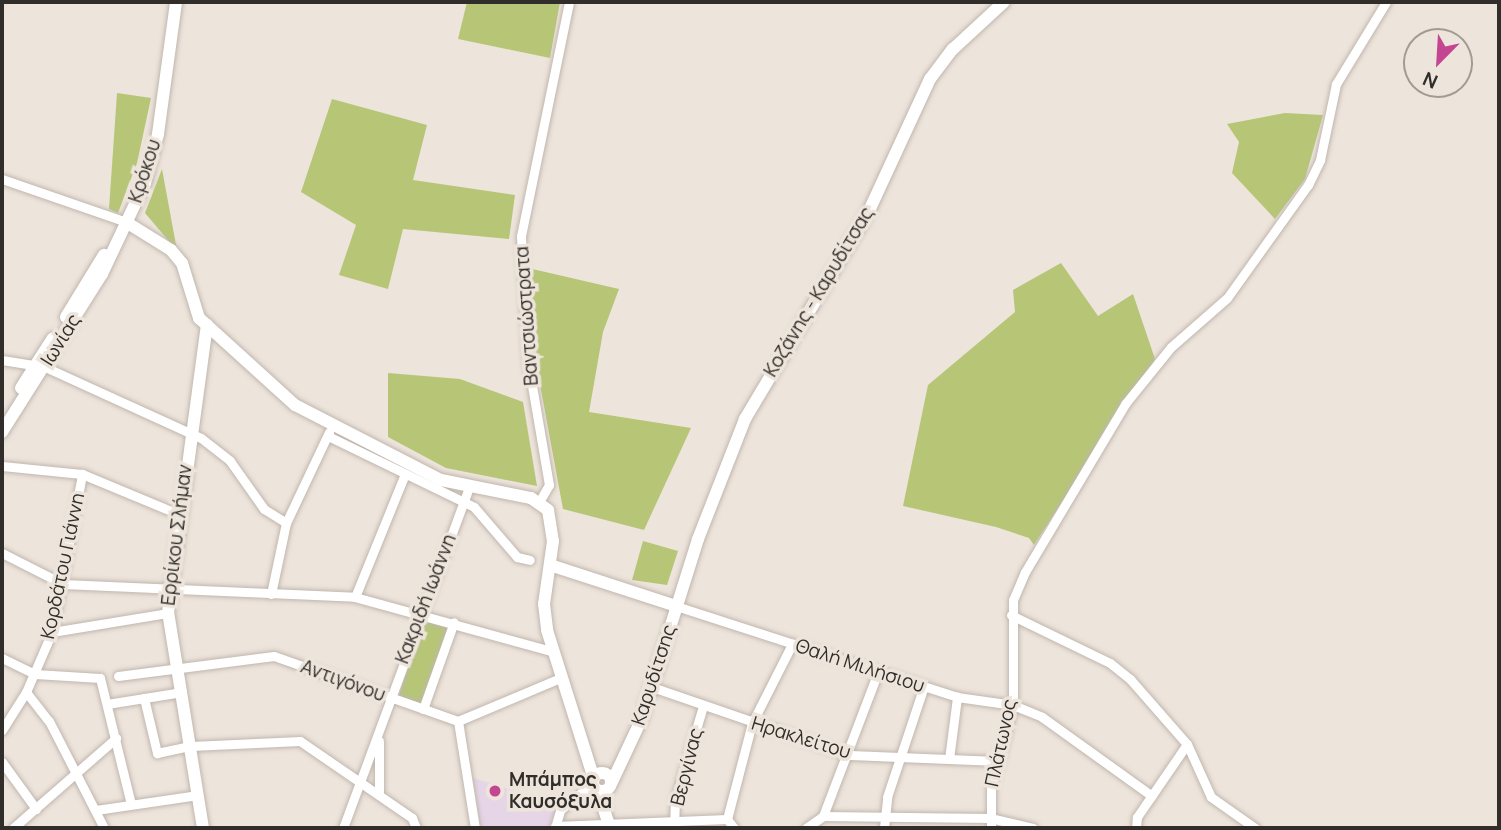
<!DOCTYPE html>
<meta charset="utf-8">
<style>
body{margin:0}
#map{position:relative;width:1501px;height:830px;overflow:hidden;background:#ede4db;font-family:Manrope,sans-serif}
div>[style]{position:absolute}
[style*='--x']{left:calc(var(--x)*1px);top:calc(var(--y)*1px);width:calc(var(--w)*1px);rotate:calc(var(--a)*1deg)}
.industrial>*{inset:0;background:#e6d5e7}
.green>*{inset:0;background:#b6c676;transform-origin:0 0}
.roads{filter:drop-shadow(0 0 2px #c0b6ae) drop-shadow(0 0 2px #c0b6ae)}
.street>*{height:9px;margin:-4.5px;padding:0 4.5px;transform-origin:4.5px;border-radius:4.5px;background:#fff}
.secondary>*{height:12px;margin:-6px;padding:0 6px;transform-origin:6px;border-radius:6px;background:#fff}
.secondary>.ring{margin:-6px;padding:0;box-sizing:content-box;background:none;border:12px solid #fff;border-radius:50%}
.dots>*{width:19px;height:19px;translate:-50% -50%;box-sizing:border-box;border:4px solid #ede4db;border-radius:50%}
span{translate:-50% -50%;white-space:nowrap;text-align:center;line-height:1.15;-webkit-text-stroke:7px #ede4db;paint-order:stroke}
.street-label{font-size:19px;color:#312d2a}
.poi-label{font-size:19px;color:#312d2a;font-weight:700}
.left{translate:0 -50%;text-align:left}
.frame{position:absolute;inset:0;border:4px solid #312d2a;pointer-events:none}
.north{position:absolute;left:1403px;top:28px;width:70px;height:70px;box-sizing:border-box;background:#ede4db;border:2px solid #a29b94;border-radius:50%;rotate:204deg;font-size:19px;font-weight:700;line-height:28px;text-align:center;color:#312d2a}
.north::after{content:'';display:block;margin:auto;width:24px;height:32px;background:#c44591;clip-path:polygon(50% 0,100% 100%,50% 72%,0 100%)}
</style>
<div id="map">
<div class="industrial">
<div style="clip-path:polygon(473px 778px,559px 804px,548px 828px,480px 828px)"></div>
</div>
<div class="green">
<div style="clip-path:polygon(467px 2px,560px 2px,550px 58px,458px 39px)"></div>
<div style="clip-path:polygon(117px 93px,151px 98px,137px 163px,118px 213px,109px 209px)"></div>
<div style="clip-path:polygon(332px 99px,427px 125px,413px 180px,515px 195px,509px 239px,403px 229px,388px 289px,339px 275px,356px 225px,301px 192px)"></div>
<div style="clip-path:polygon(1285px 113px,1323px 115px,1305px 179px,1275px 219px,1232px 173px,1239px 142px,1227px 124px)"></div>
<div style="clip-path:polygon(162px 169px,176px 245px,173px 246px,145px 213px)"></div>
<div style="clip-path:polygon(1061px 263px,1098px 316px,1133px 294px,1155px 359px,1034px 545px,1029px 538px,996px 527px,903px 506px,928px 385px,1015px 312px,1013px 290px)"></div>
<div style="clip-path:polygon(528px 268px,619px 289px,603px 332px,589px 412px,691px 428px,644px 530px,563px 509px,539px 379px)"></div>
<div style="clip-path:polygon(388px 373px,460px 379px,523px 402px,537px 486px,446px 468px,388px 437px)"></div>
<div style="clip-path:polygon(643px 541px,678px 551px,667px 585px,632px 580px)"></div>
<div style="left:424px;top:618px;width:26px;height:82px;rotate:18deg"></div>
</div>
<div class="roads">
<div class="street">
<div style="--x:2;--y:179;--w:131;--a:19.1"></div>
<div style="--x:2;--y:360;--w:44;--a:9.2"></div>
<div style="--x:45;--y:367;--w:171;--a:24.5"></div>
<div style="--x:201;--y:438;--w:37;--a:38"></div>
<div style="--x:230;--y:461;--w:59;--a:54.7"></div>
<div style="--x:264;--y:509;--w:26;--a:32"></div>
<div style="--x:328;--y:436;--w:162;--a:25.9"></div>
<div style="--x:474;--y:507;--w:66;--a:49.3"></div>
<div style="--x:517;--y:557;--w:13;--a:13"></div>
<div style="--x:2;--y:466;--w:80;--a:5.7"></div>
<div style="--x:82;--y:474;--w:104;--a:22.6"></div>
<div style="--x:539;--y:502;--w:20;--a:-60"></div>
<div style="--x:549;--y:485;--w:125;--a:-99.7"></div>
<div style="--x:528;--y:362;--w:126;--a:-93.2"></div>
<div style="--x:521;--y:236;--w:239;--a:-78.4"></div>
<div style="--x:2;--y:553;--w:68;--a:26.9"></div>
<div style="--x:63;--y:584;--w:292;--a:2.5"></div>
<div style="--x:355;--y:597;--w:203;--a:15.4"></div>
<div style="--x:271;--y:594;--w:73;--a:-78.1"></div>
<div style="--x:286;--y:523;--w:101;--a:-64.7"></div>
<div style="--x:355;--y:597;--w:133;--a:-67.9"></div>
<div style="--x:676;--y:606;--w:295;--a:17.9"></div>
<div style="--x:957;--y:697;--w:57;--a:8.1"></div>
<div style="--x:1013;--y:705;--w:31;--a:22"></div>
<div style="--x:1042;--y:717;--w:135;--a:35.7"></div>
<div style="--x:1011;--y:615;--w:110;--a:25.9"></div>
<div style="--x:1110;--y:663;--w:26;--a:39"></div>
<div style="--x:1130;--y:679;--w:86;--a:48.8"></div>
<div style="--x:1187;--y:744;--w:58;--a:65.6"></div>
<div style="--x:1211;--y:797;--w:54;--a:35.2"></div>
<div style="--x:52;--y:632;--w:118;--a:-9.3"></div>
<div style="--x:2;--y:658;--w:37;--a:26"></div>
<div style="--x:35;--y:674;--w:65;--a:3.5"></div>
<div style="--x:100;--y:678;--w:130;--a:76.2"></div>
<div style="--x:118;--y:676;--w:157;--a:-7.3"></div>
<div style="--x:274;--y:656;--w:195;--a:19.5"></div>
<div style="--x:458;--y:721;--w:108;--a:-22.8"></div>
<div style="--x:652;--y:687;--w:209;--a:19"></div>
<div style="--x:850;--y:755;--w:148;--a:2.3"></div>
<div style="--x:26;--y:692;--w:37;--a:52"></div>
<div style="--x:49;--y:721;--w:120;--a:62.8"></div>
<div style="--x:144;--y:698;--w:57;--a:76.7"></div>
<div style="--x:157;--y:753;--w:35;--a:-12"></div>
<div style="--x:191;--y:746;--w:109;--a:-2.6"></div>
<div style="--x:300;--y:741;--w:136;--a:34.5"></div>
<div style="--x:412;--y:818;--w:11;--a:68"></div>
<div style="--x:107;--y:704;--w:76;--a:-9.1"></div>
<div style="--x:423;--y:709;--w:92;--a:-70.4"></div>
<div style="--x:458;--y:721;--w:108;--a:81"></div>
<div style="--x:2;--y:730;--w:45;--a:-57.7"></div>
<div style="--x:26;--y:692;--w:65;--a:-66.6"></div>
<div style="--x:52;--y:632;--w:161;--a:-79.2"></div>
<div style="--x:379;--y:741;--w:54;--a:90"></div>
<div style="--x:949;--y:759;--w:63;--a:-82.6"></div>
<div style="--x:2;--y:762;--w:58;--a:54.1"></div>
<div style="--x:96;--y:810;--w:103;--a:-8.4"></div>
<div style="--x:823;--y:816;--w:154;--a:-69.1"></div>
<div style="--x:727;--y:819;--w:99;--a:-75.4"></div>
<div style="--x:752;--y:723;--w:89;--a:-63.1"></div>
<div style="--x:727;--y:819;--w:11;--a:52"></div>
<div style="--x:555;--y:826;--w:172;--a:-2.3"></div>
<div style="--x:13;--y:828;--w:137;--a:-41.1"></div>
<div style="--x:343;--y:828;--w:363;--a:-69.7"></div>
<div style="--x:555;--y:828;--w:19;--a:-74"></div>
<div style="--x:560;--y:810;--w:43;--a:-39.3"></div>
<div style="--x:674;--y:828;--w:27;--a:-88"></div>
<div style="--x:675;--y:801;--w:99;--a:-73.6"></div>
<div style="--x:806;--y:828;--w:21;--a:-35"></div>
<div style="--x:823;--y:816;--w:167;--a:0.7"></div>
<div style="--x:990;--y:818;--w:44;--a:13.1"></div>
<div style="--x:884;--y:828;--w:31;--a:-84"></div>
<div style="--x:887;--y:797;--w:117;--a:-71.6"></div>
<div style="--x:991;--y:828;--w:39;--a:-90"></div>
<div style="--x:991;--y:789;--w:87;--a:-75.3"></div>
<div style="--x:1013;--y:705;--w:105;--a:-90"></div>
<div style="--x:1013;--y:600;--w:30;--a:-67"></div>
<div style="--x:1025;--y:572;--w:196;--a:-59.2"></div>
<div style="--x:1125;--y:404;--w:73;--a:-51.1"></div>
<div style="--x:1171;--y:347;--w:74;--a:-41.2"></div>
<div style="--x:1227;--y:298;--w:139;--a:-54.4"></div>
<div style="--x:1308;--y:185;--w:28;--a:-64"></div>
<div style="--x:1320;--y:160;--w:78;--a:-78.1"></div>
<div style="--x:1336;--y:84;--w:96;--a:-58.6"></div>
<div style="--x:1136;--y:828;--w:11;--a:-85"></div>
<div style="--x:1137;--y:817;--w:88;--a:-55.6"></div>
</div>
<div class="secondary">
<div style="--x:126;--y:222;--w:53;--a:31.9"></div>
<div style="--x:171;--y:250;--w:17;--a:50"></div>
<div style="--x:182;--y:263;--w:58;--a:72.8"></div>
<div style="--x:199;--y:318;--w:130;--a:42.2"></div>
<div style="--x:295;--y:405;--w:164;--a:27.2"></div>
<div style="--x:441;--y:480;--w:92;--a:11.3"></div>
<div style="--x:531;--y:498;--w:21;--a:35"></div>
<div style="--x:548;--y:510;--w:31;--a:81"></div>
<div style="--x:553;--y:541;--w:64;--a:98.1"></div>
<div style="--x:544;--y:604;--w:26;--a:83"></div>
<div style="--x:547;--y:630;--w:156;--a:72.5"></div>
<div style="--x:66;--y:317;--w:73;--a:-58.5"></div>
<div style="--x:21;--y:388;--w:59;--a:-57.4"></div>
<div style="--x:2;--y:432;--w:187;--a:-57.7"></div>
<div style="--x:102;--y:274;--w:101;--a:-64.7"></div>
<div style="--x:145;--y:183;--w:51;--a:-75.1"></div>
<div style="--x:158;--y:134;--w:133;--a:-82.2"></div>
<div style="--x:550;--y:565;--w:133;--a:18"></div>
<div class="ring" style="left:593px;top:773px;width:6px;height:6px"></div>
<div style="--x:612;--y:782;--w:68;--a:-64.9"></div>
<div style="--x:641;--y:720;--w:190;--a:-72.5"></div>
<div style="--x:698;--y:539;--w:129;--a:-68.6"></div>
<div style="--x:745;--y:419;--w:240;--a:-59.2"></div>
<div style="--x:868;--y:213;--w:148;--a:-65.2"></div>
<div style="--x:930;--y:79;--w:38;--a:-53"></div>
<div style="--x:953;--y:49;--w:69;--a:-42.7"></div>
<div style="--x:598;--y:791;--w:39;--a:72"></div>
<div style="--x:203;--y:828;--w:218;--a:-99.2"></div>
<div style="--x:168;--y:613;--w:291;--a:-82.3"></div>
</div>
</div>
<div class="dots">
<div style="left:495px;top:791px;background:#c44591"></div>
</div>
<div class="street-label">
<span style="left:145px;top:171px;rotate:-72deg">Κρόκου</span>
<span style="left:819px;top:292px;rotate:-59deg">Κοζάνης - Καρυδίτσας</span>
<span style="left:527px;top:316px;rotate:-94deg">Βαντσιώστρατα</span>
<span style="left:61px;top:340px;rotate:-58deg">Ιωνίας</span>
<span style="left:177px;top:535px;rotate:-83deg">Ερρίκου Σλήμαν</span>
<span style="left:63px;top:566px;rotate:-78deg">Κορδάτου Γιάννη</span>
<span style="left:426px;top:599px;rotate:-69deg">Κακριδή Ιωάννη</span>
<span style="left:860px;top:666px;rotate:18deg">Θαλή Μιλήσιου</span>
<span style="left:654px;top:675px;rotate:-72deg">Καρυδίτσης</span>
<span style="left:343px;top:681px;rotate:20deg">Αντιγόνου</span>
<span style="left:801px;top:738px;rotate:17deg">Ηρακλείτου</span>
<span style="left:1001px;top:743px;rotate:-78deg">Πλάτωνος</span>
<span style="left:687px;top:767px;rotate:-76deg">Βεργίνας</span>
</div>
<div class="poi-label">
<span class="left" style="left:509px;top:791px">Μπάμπος<br>Καυσόξυλα</span>
</div>
<div class="frame"></div>
<div class="north">N</div>
</div>
